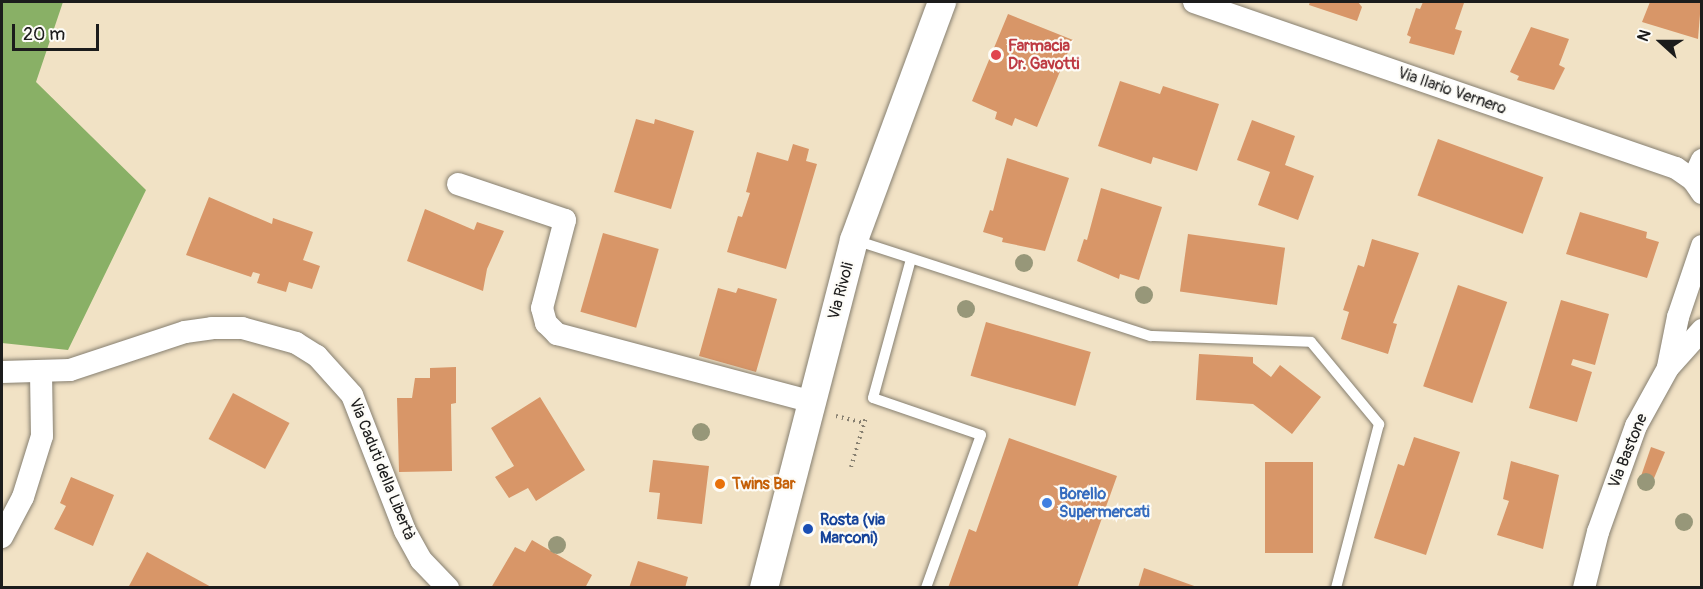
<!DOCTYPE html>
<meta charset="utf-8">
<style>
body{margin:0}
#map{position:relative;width:1703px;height:589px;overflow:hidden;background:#f1e2c5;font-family:Pangolin,sans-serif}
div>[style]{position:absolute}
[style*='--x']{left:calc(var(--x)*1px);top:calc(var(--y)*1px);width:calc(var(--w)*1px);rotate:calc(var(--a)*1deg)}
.forest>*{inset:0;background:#89b066}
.building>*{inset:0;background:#d89668;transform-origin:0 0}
.path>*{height:4px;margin-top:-2px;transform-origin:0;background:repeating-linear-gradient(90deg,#867f70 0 1.5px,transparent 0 6px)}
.roads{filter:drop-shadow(0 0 2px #867f70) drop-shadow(0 0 2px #867f70)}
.service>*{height:10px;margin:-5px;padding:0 5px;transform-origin:5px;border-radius:5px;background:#fff}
.minor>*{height:22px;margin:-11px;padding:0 11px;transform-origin:11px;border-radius:11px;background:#fff}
.tertiary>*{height:28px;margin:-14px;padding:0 14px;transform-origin:14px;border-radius:14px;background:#fff}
.trees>*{width:18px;height:18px;margin:-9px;border-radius:50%;background:#979779}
.dots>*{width:16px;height:16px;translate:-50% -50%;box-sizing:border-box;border:3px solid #fdfcf7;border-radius:50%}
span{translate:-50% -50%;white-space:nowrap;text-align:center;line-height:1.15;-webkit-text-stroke:4.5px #fdfcf7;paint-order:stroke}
.health-label{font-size:16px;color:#be3a42;font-weight:700}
.left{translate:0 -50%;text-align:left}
.street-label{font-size:16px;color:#1c1c1c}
.food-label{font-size:16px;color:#c56008;font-weight:700}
.shop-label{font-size:16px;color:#366cbe;font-weight:700}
.transit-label{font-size:16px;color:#164399;font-weight:700}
.frame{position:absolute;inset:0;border:3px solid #1c1c1c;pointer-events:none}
.north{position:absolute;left:1631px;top:12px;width:60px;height:60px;-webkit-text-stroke:4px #fdfcf7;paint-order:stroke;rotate:291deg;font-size:16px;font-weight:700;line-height:24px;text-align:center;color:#1c1c1c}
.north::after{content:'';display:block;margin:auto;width:21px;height:27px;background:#1c1c1c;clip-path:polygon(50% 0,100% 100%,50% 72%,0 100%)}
.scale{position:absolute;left:12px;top:24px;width:87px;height:27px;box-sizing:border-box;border:3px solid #1c1c1c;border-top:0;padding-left:8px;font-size:18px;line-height:21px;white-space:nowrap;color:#1c1c1c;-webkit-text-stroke:4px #fdfcf7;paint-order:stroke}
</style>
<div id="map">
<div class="forest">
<div style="clip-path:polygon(2px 2px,63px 2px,36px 82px,146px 190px,68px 350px,2px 343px)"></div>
</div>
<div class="building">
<div style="clip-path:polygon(1310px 2px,1358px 2px,1362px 7px,1357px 21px,1309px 5px)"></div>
<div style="clip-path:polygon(1423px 2px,1464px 3px,1455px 29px,1462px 31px,1454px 55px,1409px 43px,1411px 37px,1407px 35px,1416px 8px,1420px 9px)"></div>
<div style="clip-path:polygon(1650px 2px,1701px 2px,1698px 39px,1642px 22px)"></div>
<div style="clip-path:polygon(1008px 14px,1073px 40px,1037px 127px,1015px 118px,1012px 126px,995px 119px,997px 112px,972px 101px)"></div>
<div style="clip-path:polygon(1531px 27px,1569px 39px,1559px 65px,1565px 68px,1554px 90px,1517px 80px,1519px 76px,1510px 72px)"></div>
<div style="clip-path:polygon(1120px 81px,1160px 94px,1163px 86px,1219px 104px,1197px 171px,1153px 157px,1151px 164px,1098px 146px)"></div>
<div style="clip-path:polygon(636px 119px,654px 124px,655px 119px,694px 131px,671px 209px,614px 192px)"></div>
<div style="clip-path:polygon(1252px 120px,1295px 136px,1285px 165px,1314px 176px,1298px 220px,1258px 205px,1270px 172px,1237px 160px)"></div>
<div style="left:1438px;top:139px;width:112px;height:60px;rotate:20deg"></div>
<div style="clip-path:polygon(793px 144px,809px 149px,806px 161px,817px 164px,786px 269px,727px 252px,738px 216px,742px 217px,750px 193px,746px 192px,757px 152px,788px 161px)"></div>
<div style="clip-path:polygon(1007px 158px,1069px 178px,1045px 251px,1002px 242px,1003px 238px,983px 232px,990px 210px,993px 211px)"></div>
<div style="clip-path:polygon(1101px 188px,1162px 207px,1139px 280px,1120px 274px,1119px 279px,1077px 261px,1084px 239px,1087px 240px)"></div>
<div style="clip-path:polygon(209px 197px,272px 224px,273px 218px,313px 232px,303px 260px,320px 266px,312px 289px,289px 282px,286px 292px,257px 283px,260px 274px,253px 272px,251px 277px,186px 255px)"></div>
<div style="clip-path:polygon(425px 209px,474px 230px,477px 222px,504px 231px,487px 269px,483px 291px,407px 261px)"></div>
<div style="clip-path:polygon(1580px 212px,1647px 232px,1646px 238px,1659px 242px,1647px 278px,1566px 254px)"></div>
<div style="left:603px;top:233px;width:58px;height:82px;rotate:16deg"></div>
<div style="left:1188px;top:234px;width:98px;height:58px;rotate:8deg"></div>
<div style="clip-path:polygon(1372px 239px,1419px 253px,1393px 323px,1397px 324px,1388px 354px,1341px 339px,1349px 312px,1343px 310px,1358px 265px,1364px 267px)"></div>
<div style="left:1458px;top:285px;width:52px;height:107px;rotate:19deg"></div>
<div style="clip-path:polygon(718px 288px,736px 293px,738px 288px,777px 299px,756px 372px,699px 356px)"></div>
<div style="clip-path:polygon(1561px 300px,1609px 314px,1595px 365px,1573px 359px,1571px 365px,1592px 372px,1577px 422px,1529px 408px)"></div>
<div style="left:986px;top:322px;width:109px;height:56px;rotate:16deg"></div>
<div style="clip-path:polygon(1199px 354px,1253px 357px,1253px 363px,1271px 377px,1280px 365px,1321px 397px,1292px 434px,1253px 404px,1196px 400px)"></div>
<div style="clip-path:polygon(456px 367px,456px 403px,451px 404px,452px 471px,399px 472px,397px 398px,412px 398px,415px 378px,430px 378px,430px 368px)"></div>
<div style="left:233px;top:393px;width:64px;height:52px;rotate:28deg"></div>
<div style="clip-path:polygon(540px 397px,585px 470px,536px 501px,528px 488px,509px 498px,495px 477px,514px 466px,491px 428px)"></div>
<div style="clip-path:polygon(1414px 437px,1460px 452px,1426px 555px,1374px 538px,1398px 464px,1404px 466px)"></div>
<div style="clip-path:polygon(1009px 438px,1117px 476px,1077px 588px,948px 588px,969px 529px,976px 532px)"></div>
<div style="clip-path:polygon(1651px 447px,1665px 452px,1652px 483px,1640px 479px)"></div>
<div style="clip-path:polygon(653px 460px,709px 466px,702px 524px,657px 519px,660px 493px,649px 492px)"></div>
<div style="clip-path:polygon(1511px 461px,1559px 475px,1543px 549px,1497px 535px,1509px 501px,1503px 499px)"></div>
<div style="left:1265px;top:462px;width:48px;height:91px"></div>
<div style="clip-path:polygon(71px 477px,114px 495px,93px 546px,54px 529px,66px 506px,60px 503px)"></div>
<div style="clip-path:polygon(532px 540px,592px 575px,585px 588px,491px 588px,515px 547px,525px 552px)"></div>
<div style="clip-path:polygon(147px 552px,213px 588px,128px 588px)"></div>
<div style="clip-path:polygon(638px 561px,688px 577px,685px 588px,629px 588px)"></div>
<div style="clip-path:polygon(1144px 568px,1197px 587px,1196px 588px,1138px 588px)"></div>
</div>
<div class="path">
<div style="--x:836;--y:416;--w:29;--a:14"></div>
<div style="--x:851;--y:467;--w:52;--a:-73.3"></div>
</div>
<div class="roads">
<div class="service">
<div style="--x:855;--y:240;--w:311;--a:18"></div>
<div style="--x:1151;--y:336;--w:160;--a:2.1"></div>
<div style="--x:1311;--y:342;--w:107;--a:50.3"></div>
<div style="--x:1379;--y:424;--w:170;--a:104.7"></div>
<div style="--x:911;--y:259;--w:144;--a:105.3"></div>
<div style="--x:873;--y:398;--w:114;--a:18.9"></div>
<div style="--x:981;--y:435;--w:163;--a:109.8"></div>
</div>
<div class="minor">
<div style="--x:1194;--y:2;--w:510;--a:19"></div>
<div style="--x:1676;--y:168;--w:21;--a:35"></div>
<div style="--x:1693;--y:180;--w:16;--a:55"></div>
<div style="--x:1693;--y:180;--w:22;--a:-66"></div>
<div style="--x:458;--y:184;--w:113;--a:18.6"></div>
<div style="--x:565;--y:220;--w:91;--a:104.6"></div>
<div style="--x:542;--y:308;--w:16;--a:75"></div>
<div style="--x:546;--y:323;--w:16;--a:45"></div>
<div style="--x:557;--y:334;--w:265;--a:14.9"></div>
<div style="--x:1668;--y:367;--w:51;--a:-78.7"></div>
<div style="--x:1678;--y:317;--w:75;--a:-71.3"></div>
<div style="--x:2;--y:372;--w:68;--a:-1.7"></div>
<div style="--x:70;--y:370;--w:121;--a:-18.3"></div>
<div style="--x:185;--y:332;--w:27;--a:-8"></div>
<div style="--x:212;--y:328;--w:30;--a:0"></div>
<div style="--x:242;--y:328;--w:56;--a:15.5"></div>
<div style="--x:296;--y:343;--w:25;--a:32"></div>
<div style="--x:317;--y:356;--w:52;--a:48.1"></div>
<div style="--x:352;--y:395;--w:146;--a:68.7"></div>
<div style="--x:405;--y:531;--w:33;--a:61"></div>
<div style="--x:421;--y:560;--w:39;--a:46"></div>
<div style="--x:2;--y:537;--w:45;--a:-62.3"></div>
<div style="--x:23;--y:497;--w:64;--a:-72.7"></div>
<div style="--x:42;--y:436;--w:64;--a:-90.9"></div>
<div style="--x:1584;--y:588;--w:58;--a:-76"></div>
<div style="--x:1598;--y:532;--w:113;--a:-70.3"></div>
<div style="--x:1636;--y:426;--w:66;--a:-61.1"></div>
<div style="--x:1668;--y:368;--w:51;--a:-48.2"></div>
</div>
<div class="tertiary">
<div style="--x:764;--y:588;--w:359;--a:-75.5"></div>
<div style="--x:854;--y:240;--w:254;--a:-69.7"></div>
</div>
</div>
<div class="trees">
<div style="left:1024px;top:263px"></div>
<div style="left:1144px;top:295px"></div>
<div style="left:966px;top:309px"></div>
<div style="left:701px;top:432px"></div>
<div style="left:1646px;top:482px"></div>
<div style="left:1684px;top:522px"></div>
<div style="left:557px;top:545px"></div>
</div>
<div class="dots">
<div style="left:996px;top:55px;background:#e0444e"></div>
<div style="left:720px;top:484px;background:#e8710a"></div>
<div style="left:1047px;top:503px;background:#3f7fe0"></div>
<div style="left:808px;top:529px;background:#1a4fb4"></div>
</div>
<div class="health-label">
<span class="left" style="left:1008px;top:55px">Farmacia<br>Dr. Gavotti</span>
</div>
<div class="street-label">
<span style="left:1452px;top:91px;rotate:19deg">Via Ilario Vernero</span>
<span style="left:841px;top:291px;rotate:-75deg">Via Rivoli</span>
<span style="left:1628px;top:451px;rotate:-68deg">Via Bastone</span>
<span style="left:382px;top:469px;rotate:68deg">Via Caduti della Libertà</span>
</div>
<div class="food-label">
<span class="left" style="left:732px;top:484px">Twins Bar</span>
</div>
<div class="shop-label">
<span class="left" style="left:1059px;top:503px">Borello<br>Supermercati</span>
</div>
<div class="transit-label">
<span class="left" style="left:820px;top:529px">Rosta (via<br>Marconi)</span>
</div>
<div class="frame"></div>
<div class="north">N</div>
<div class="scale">20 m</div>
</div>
